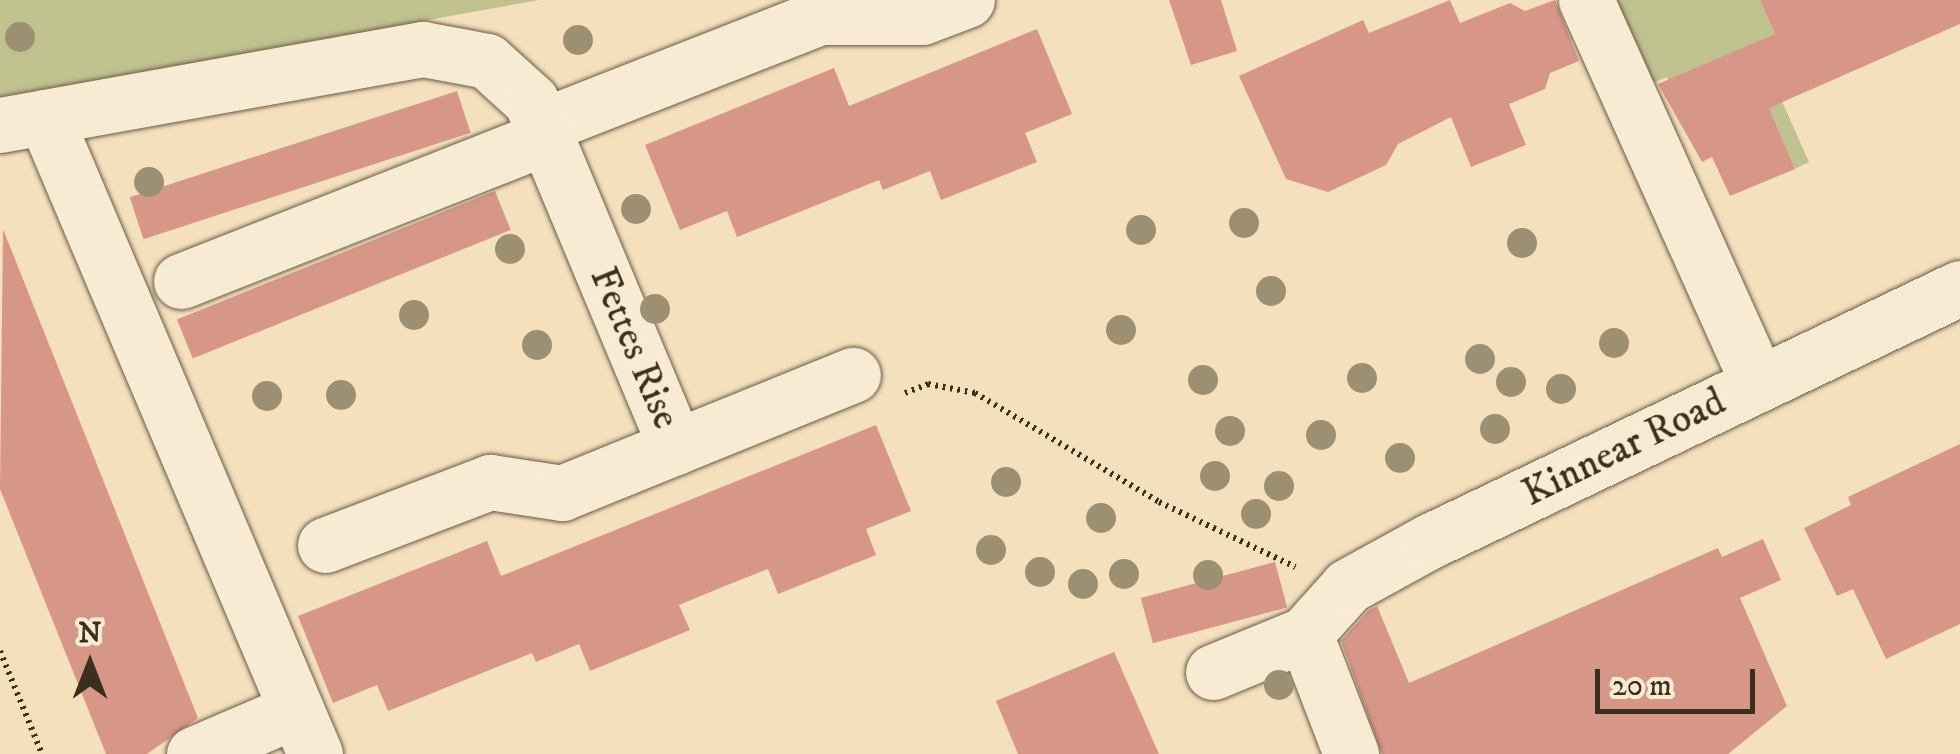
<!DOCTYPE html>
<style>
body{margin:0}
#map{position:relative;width:1960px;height:754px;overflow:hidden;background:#f4e0bd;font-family:"IM FELL DW Pica",serif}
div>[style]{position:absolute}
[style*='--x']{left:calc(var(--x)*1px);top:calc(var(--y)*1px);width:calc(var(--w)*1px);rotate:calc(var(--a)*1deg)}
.green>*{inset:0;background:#bfc18f}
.building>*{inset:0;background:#d69788;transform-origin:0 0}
.path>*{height:6px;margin-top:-3px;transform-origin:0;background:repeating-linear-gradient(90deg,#3c2f1e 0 2.5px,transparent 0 7.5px)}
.roads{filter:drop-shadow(0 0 2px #6a5b46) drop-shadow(0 0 2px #6a5b46)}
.minor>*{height:55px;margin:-27.5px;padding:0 27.5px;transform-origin:27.5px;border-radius:27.5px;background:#f8ebd4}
.trees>*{width:30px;height:30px;margin:-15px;border-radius:50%;background:#9d8f72}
span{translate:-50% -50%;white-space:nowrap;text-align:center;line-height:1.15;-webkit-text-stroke:9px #f8ebd4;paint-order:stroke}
.street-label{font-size:40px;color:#3c2f1e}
.north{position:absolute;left:40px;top:614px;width:100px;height:100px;-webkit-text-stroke:8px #f8ebd4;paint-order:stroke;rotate:0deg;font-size:28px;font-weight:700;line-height:40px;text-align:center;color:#3c2f1e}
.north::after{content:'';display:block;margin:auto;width:35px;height:45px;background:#3c2f1e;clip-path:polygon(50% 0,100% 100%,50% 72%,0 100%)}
.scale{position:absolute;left:1595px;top:669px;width:160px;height:45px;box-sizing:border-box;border:5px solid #3c2f1e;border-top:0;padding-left:12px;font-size:30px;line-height:35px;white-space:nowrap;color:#3c2f1e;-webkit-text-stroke:8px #f8ebd4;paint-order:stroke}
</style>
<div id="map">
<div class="green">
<div style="clip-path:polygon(0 0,539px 0,0 97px)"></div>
<div style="clip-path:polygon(1605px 0,1760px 0,1774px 32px,1799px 22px,1780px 97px,1809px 162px,1795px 169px,1743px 48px,1686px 119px,1667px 77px,1643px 87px)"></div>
</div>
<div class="building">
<div style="clip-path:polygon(1169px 0,1221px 0,1237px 51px,1191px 65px)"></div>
<div style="clip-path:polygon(1450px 0,1460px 23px,1510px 3px,1525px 11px,1555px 0,1579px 61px,1550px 73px,1545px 89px,1509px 104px,1526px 145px,1471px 167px,1451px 117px,1398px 144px,1386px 165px,1328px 192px,1286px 179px,1239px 76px,1363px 20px,1369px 33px)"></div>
<div style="clip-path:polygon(1760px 0,1960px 0,1960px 24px,1769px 108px,1795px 169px,1730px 196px,1712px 157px,1702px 162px,1658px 84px,1775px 34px)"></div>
<div style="clip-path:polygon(1037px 29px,1072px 114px,1025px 133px,1037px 162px,941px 200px,930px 171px,883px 190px,879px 180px,737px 237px,727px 211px,680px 230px,645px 145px,834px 68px,849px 106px)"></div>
<div style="left:457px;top:91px;width:44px;height:344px;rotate:72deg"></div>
<div style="left:495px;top:191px;width:42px;height:343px;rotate:68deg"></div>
<div style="clip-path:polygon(3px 229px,198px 718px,147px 754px,106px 754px,0 489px)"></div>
<div style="clip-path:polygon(876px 425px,911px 511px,866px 529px,876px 555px,778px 594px,768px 569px,725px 586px,679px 605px,690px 630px,590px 671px,579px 644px,536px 662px,532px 653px,388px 711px,377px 685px,333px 703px,298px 616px,487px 541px,501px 576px)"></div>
<div style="clip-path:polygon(1960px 444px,1960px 624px,1886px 659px,1853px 589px,1837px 596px,1804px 528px,1851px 505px,1848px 497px)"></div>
<div style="clip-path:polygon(1763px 539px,1781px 580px,1740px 598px,1787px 706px,1728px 754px,1382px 754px,1341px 641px,1368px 611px,1377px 606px,1409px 683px,1718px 548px,1722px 557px)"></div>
<div style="left:1275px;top:562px;width:47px;height:139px;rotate:75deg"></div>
<div style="clip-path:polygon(1114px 652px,1159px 754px,1018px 754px,996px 701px)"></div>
</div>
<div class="path">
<div style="--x:905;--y:393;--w:25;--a:-21"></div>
<div style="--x:928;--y:384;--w:48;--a:10.8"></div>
<div style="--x:975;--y:393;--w:214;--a:30.6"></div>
<div style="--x:1159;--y:502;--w:151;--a:25.5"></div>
<div style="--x:0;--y:651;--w:111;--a:67.8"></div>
</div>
<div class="roads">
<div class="minor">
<div style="--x:1586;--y:0;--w:420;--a:65.8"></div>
<div style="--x:45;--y:117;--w:692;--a:67.03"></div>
<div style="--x:0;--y:125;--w:430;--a:-10.2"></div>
<div style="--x:423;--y:49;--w:65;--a:10.6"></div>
<div style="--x:487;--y:61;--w:59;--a:42.3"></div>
<div style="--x:531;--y:101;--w:375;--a:67.3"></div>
<div style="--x:542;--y:126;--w:299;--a:-21.4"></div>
<div style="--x:820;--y:17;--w:102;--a:0"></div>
<div style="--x:922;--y:17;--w:48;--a:-20.7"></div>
<div style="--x:181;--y:281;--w:392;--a:-21.5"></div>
<div style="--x:325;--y:545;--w:177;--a:-20.9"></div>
<div style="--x:490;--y:482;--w:73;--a:8.7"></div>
<div style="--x:562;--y:493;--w:314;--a:-22.1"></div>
<div style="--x:1305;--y:634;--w:129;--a:69"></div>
<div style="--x:1213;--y:672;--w:100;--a:-22.4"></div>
<div style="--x:1305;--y:634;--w:64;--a:-48.1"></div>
<div style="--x:1348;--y:586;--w:94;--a:-28.8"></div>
<div style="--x:1430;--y:541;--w:587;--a:-25.52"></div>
<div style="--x:194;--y:754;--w:111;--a:-23.3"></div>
</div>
</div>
<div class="trees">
<div style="left:20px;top:37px"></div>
<div style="left:578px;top:40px"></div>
<div style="left:149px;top:182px"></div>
<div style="left:636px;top:209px"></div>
<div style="left:1244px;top:223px"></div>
<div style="left:1141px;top:230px"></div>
<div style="left:1522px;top:243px"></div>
<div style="left:510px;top:249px"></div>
<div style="left:1271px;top:291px"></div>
<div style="left:655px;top:309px"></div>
<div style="left:414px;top:315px"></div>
<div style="left:1121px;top:330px"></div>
<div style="left:1614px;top:343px"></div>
<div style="left:537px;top:345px"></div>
<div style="left:1480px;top:359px"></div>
<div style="left:1362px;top:378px"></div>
<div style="left:1203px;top:380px"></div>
<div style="left:1511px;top:382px"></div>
<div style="left:1561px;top:389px"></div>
<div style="left:341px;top:395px"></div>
<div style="left:267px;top:396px"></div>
<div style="left:1495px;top:429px"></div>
<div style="left:1230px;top:431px"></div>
<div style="left:1321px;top:435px"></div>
<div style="left:1400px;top:458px"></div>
<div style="left:1215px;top:476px"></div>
<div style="left:1006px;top:482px"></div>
<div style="left:1279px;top:486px"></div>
<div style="left:1256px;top:514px"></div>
<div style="left:1101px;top:518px"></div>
<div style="left:991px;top:550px"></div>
<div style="left:1040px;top:572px"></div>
<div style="left:1124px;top:574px"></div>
<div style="left:1208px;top:575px"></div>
<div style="left:1083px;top:584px"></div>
<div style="left:1279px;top:685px"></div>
</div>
<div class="street-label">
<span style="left:634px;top:348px;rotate:67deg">Fettes Rise</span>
<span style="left:1624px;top:448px;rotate:-26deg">Kinnear Road</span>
</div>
<div class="north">N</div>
<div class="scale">20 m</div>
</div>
